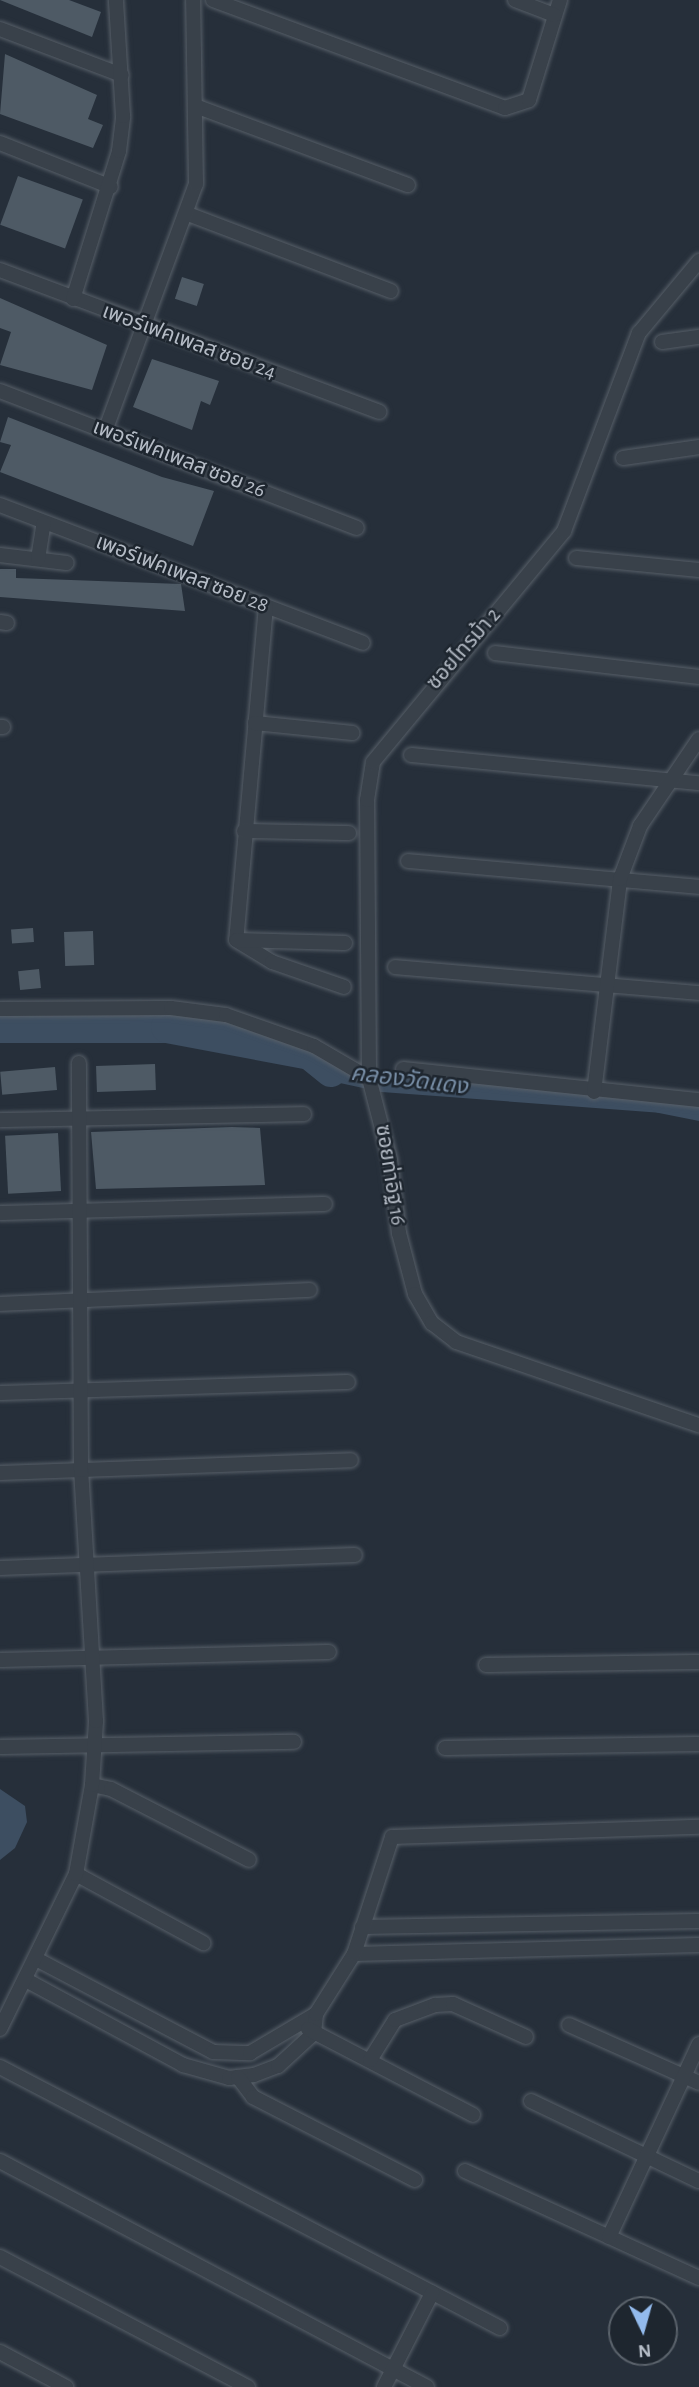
<!DOCTYPE html>
<meta charset="utf-8">
<style>
body{margin:0}
#map{position:relative;width:699px;height:2387px;overflow:hidden;background:#262f3a;font-family:"Alegreya Sans","Noto Sans Thai",sans-serif}
div>[style]{position:absolute}
[style*='--x']{left:calc(var(--x)*1px);top:calc(var(--y)*1px);width:calc(var(--w)*1px);rotate:calc(var(--a)*1deg)}
.water>*{inset:0;background:#3d4e61}
.canal>*{height:19px;margin:-9.5px;padding:0 9.5px;transform-origin:9.5px;border-radius:9.5px;background:#3d4e61}
.river>*{height:32px;margin:-16px;padding:0 16px;transform-origin:16px;border-radius:16px;background:#3d4e61}
.building>*{inset:0;background:#4e5a65;transform-origin:0 0}
.roads{filter:drop-shadow(0 0 2px #575f68) drop-shadow(0 0 2px #575f68)}
.street>*{height:14px;margin:-7px;padding:0 7px;transform-origin:7px;border-radius:7px;background:#39414a}
span{translate:-50% -50%;white-space:nowrap;text-align:center;line-height:1.15;-webkit-text-stroke:5px #1e262f;paint-order:stroke}
.street-label{font-size:21px;color:#b5bcc6}
.water-label{font-size:23px;color:#788ea6;font-style:italic}
.north{position:absolute;left:608px;top:2296px;width:70px;height:70px;box-sizing:border-box;background:#1e262f;border:2px solid #5a626b;border-radius:50%;rotate:175deg;font-size:19px;font-weight:700;line-height:28px;text-align:center;color:#b5bcc6}
.north::after{content:'';display:block;margin:auto;width:24px;height:32px;background:#93baec;clip-path:polygon(50% 0,100% 100%,50% 72%,0 100%)}
</style>
<div id="map">
<div class="water">
<div style="clip-path:polygon(0 1789px,25px 1806px,27px 1822px,15px 1848px,0 1860px)"></div>
</div>
<div class="canal">
<div style="--x:331;--y:1071;--w:52;--a:12.2"></div>
<div style="--x:382;--y:1082;--w:278;--a:4.3"></div>
<div style="--x:659;--y:1103;--w:41;--a:11.3"></div>
</div>
<div class="river">
<div style="--x:0;--y:1027;--w:167;--a:0"></div>
<div style="--x:167;--y:1027;--w:146;--a:10.7"></div>
<div style="--x:310;--y:1054;--w:27;--a:39"></div>
</div>
<div class="building">
<div style="clip-path:polygon(0 0,69px 0,101px 12px,92px 37px)"></div>
<div style="clip-path:polygon(5px 54px,97px 95px,88px 119px,103px 125px,93px 148px,0 114px)"></div>
<div style="left:18px;top:176px;width:69px;height:52px;rotate:20deg"></div>
<div style="left:182px;top:277px;width:23px;height:23px;rotate:18deg"></div>
<div style="clip-path:polygon(0 298px,107px 345px,92px 390px,0 365px,11px 332px,0 328px)"></div>
<div style="clip-path:polygon(152px 359px,219px 381px,210px 405px,201px 401px,192px 430px,133px 407px)"></div>
<div style="clip-path:polygon(8px 417px,162px 477px,214px 491px,193px 546px,0 472px,11px 445px,0 442px)"></div>
<div style="clip-path:polygon(0 569px,16px 569px,16px 578px,181px 584px,185px 611px,0 597px)"></div>
<div style="left:33px;top:928px;width:14px;height:22px;rotate:86deg"></div>
<div style="left:93px;top:931px;width:34px;height:29px;rotate:88deg"></div>
<div style="left:39px;top:969px;width:19px;height:21px;rotate:84deg"></div>
<div style="left:155px;top:1064px;width:26px;height:59px;rotate:88deg"></div>
<div style="left:55px;top:1067px;width:23px;height:55px;rotate:85deg"></div>
<div style="clip-path:polygon(232px 1127px,260px 1128px,265px 1185px,96px 1189px,91px 1132px)"></div>
<div style="left:58px;top:1133px;width:58px;height:53px;rotate:87deg"></div>
</div>
<div class="roads">
<div class="street">
<div style="--x:213;--y:0;--w:311;--a:20.3"></div>
<div style="--x:505;--y:108;--w:25;--a:-18"></div>
<div style="--x:529;--y:100;--w:105;--a:-72.8"></div>
<div style="--x:515;--y:0;--w:42;--a:21"></div>
<div style="--x:0;--y:29;--w:130;--a:20.7"></div>
<div style="--x:198;--y:107;--w:224;--a:20.4"></div>
<div style="--x:0;--y:143;--w:119;--a:21.6"></div>
<div style="--x:188;--y:214;--w:217;--a:20.8"></div>
<div style="--x:0;--y:270;--w:405;--a:20.5"></div>
<div style="--x:73;--y:299;--w:155;--a:-72.7"></div>
<div style="--x:119;--y:151;--w:35;--a:-83"></div>
<div style="--x:123;--y:116;--w:116;--a:-93.5"></div>
<div style="--x:662;--y:342;--w:37;--a:-8"></div>
<div style="--x:0;--y:391;--w:382;--a:21"></div>
<div style="--x:105;--y:431;--w:263;--a:-69.8"></div>
<div style="--x:196;--y:184;--w:184;--a:-90.9"></div>
<div style="--x:623;--y:458;--w:77;--a:-8.2"></div>
<div style="--x:0;--y:505;--w:388;--a:20.8"></div>
<div style="--x:0;--y:555;--w:67;--a:6.8"></div>
<div style="--x:576;--y:558;--w:124;--a:5.6"></div>
<div style="--x:38;--y:559;--w:36;--a:-81"></div>
<div style="--x:266;--y:606;--w:335;--a:95.1"></div>
<div style="--x:236;--y:940;--w:42;--a:31.4"></div>
<div style="--x:272;--y:962;--w:76;--a:19.1"></div>
<div style="--x:0;--y:622;--w:7;--a:8"></div>
<div style="--x:495;--y:653;--w:205;--a:6.7"></div>
<div style="--x:255;--y:723;--w:98;--a:5.9"></div>
<div style="--x:0;--y:727;--w:3;--a:0"></div>
<div style="--x:411;--y:755;--w:289;--a:5.6"></div>
<div style="--x:244;--y:831;--w:105;--a:1.1"></div>
<div style="--x:408;--y:861;--w:292;--a:5.1"></div>
<div style="--x:237;--y:940;--w:108;--a:1.6"></div>
<div style="--x:395;--y:967;--w:305;--a:4.9"></div>
<div style="--x:0;--y:1009;--w:171;--a:-0.3"></div>
<div style="--x:171;--y:1008;--w:55;--a:7.3"></div>
<div style="--x:226;--y:1015;--w:93;--a:19.4"></div>
<div style="--x:314;--y:1046;--w:64;--a:30.2"></div>
<div style="--x:369;--y:1078;--w:85;--a:75.6"></div>
<div style="--x:390;--y:1160;--w:74;--a:83"></div>
<div style="--x:399;--y:1233;--w:63;--a:75.3"></div>
<div style="--x:415;--y:1294;--w:34;--a:60"></div>
<div style="--x:432;--y:1323;--w:31;--a:38"></div>
<div style="--x:456;--y:1342;--w:257;--a:18.9"></div>
<div style="--x:403;--y:1069;--w:298;--a:6"></div>
<div style="--x:369;--y:1078;--w:278;--a:-90.4"></div>
<div style="--x:367;--y:800;--w:38;--a:-81"></div>
<div style="--x:373;--y:762;--w:300;--a:-50.4"></div>
<div style="--x:564;--y:531;--w:212;--a:-69.3"></div>
<div style="--x:639;--y:333;--w:94;--a:-50.2"></div>
<div style="--x:594;--y:1092;--w:215;--a:-83"></div>
<div style="--x:620;--y:879;--w:57;--a:-69.3"></div>
<div style="--x:640;--y:826;--w:105;--a:-55.9"></div>
<div style="--x:0;--y:1120;--w:304;--a:-1.1"></div>
<div style="--x:0;--y:1213;--w:325;--a:-1.6"></div>
<div style="--x:0;--y:1304;--w:310;--a:-2.6"></div>
<div style="--x:0;--y:1393;--w:348;--a:-1.8"></div>
<div style="--x:0;--y:1473;--w:351;--a:-2.1"></div>
<div style="--x:0;--y:1568;--w:355;--a:-2.1"></div>
<div style="--x:0;--y:1660;--w:329;--a:-1.4"></div>
<div style="--x:486;--y:1665;--w:213;--a:-0.8"></div>
<div style="--x:0;--y:1747;--w:294;--a:-1"></div>
<div style="--x:445;--y:1748;--w:254;--a:-0.9"></div>
<div style="--x:92;--y:1785;--w:19;--a:12"></div>
<div style="--x:111;--y:1789;--w:155;--a:27.2"></div>
<div style="--x:76;--y:1874;--w:145;--a:28.5"></div>
<div style="--x:362;--y:1927;--w:337;--a:-1"></div>
<div style="--x:354;--y:1954;--w:345;--a:-1.5"></div>
<div style="--x:38;--y:1960;--w:198;--a:27.7"></div>
<div style="--x:213;--y:2052;--w:37;--a:2"></div>
<div style="--x:250;--y:2053;--w:77;--a:-30.6"></div>
<div style="--x:26;--y:1980;--w:179;--a:28.4"></div>
<div style="--x:183;--y:2065;--w:48;--a:15.8"></div>
<div style="--x:229;--y:2078;--w:25;--a:-7"></div>
<div style="--x:254;--y:2075;--w:26;--a:-21"></div>
<div style="--x:278;--y:2066;--w:49;--a:-42.5"></div>
<div style="--x:314;--y:2033;--w:19;--a:-84"></div>
<div style="--x:316;--y:2014;--w:71;--a:-57.7"></div>
<div style="--x:354;--y:1954;--w:123;--a:-72"></div>
<div style="--x:392;--y:1837;--w:307;--a:-1.9"></div>
<div style="--x:569;--y:2025;--w:142;--a:24"></div>
<div style="--x:0;--y:2029;--w:173;--a:-63.9"></div>
<div style="--x:76;--y:1874;--w:90;--a:-79.8"></div>
<div style="--x:92;--y:1785;--w:64;--a:-86.4"></div>
<div style="--x:96;--y:1721;--w:251;--a:-93.4"></div>
<div style="--x:81;--y:1470;--w:407;--a:-90.3"></div>
<div style="--x:308;--y:2029;--w:186;--a:27.5"></div>
<div style="--x:370;--y:2060;--w:47;--a:-58"></div>
<div style="--x:395;--y:2020;--w:43;--a:-20.6"></div>
<div style="--x:435;--y:2005;--w:18;--a:-3"></div>
<div style="--x:453;--y:2004;--w:80;--a:24.3"></div>
<div style="--x:0;--y:2067;--w:564;--a:27.56"></div>
<div style="--x:238;--y:2077;--w:25;--a:53"></div>
<div style="--x:253;--y:2097;--w:182;--a:27.1"></div>
<div style="--x:531;--y:2101;--w:186;--a:25.5"></div>
<div style="--x:0;--y:2161;--w:483;--a:27.9"></div>
<div style="--x:465;--y:2171;--w:257;--a:24.6"></div>
<div style="--x:609;--y:2237;--w:213;--a:-65"></div>
<div style="--x:0;--y:2257;--w:280;--a:27.7"></div>
<div style="--x:0;--y:2352;--w:75;--a:27.9"></div>
<div style="--x:384;--y:2387;--w:106;--a:-62.9"></div>
</div>
</div>
<div class="street-label">
<span style="left:189px;top:342px;rotate:20deg">เพอร์เฟคเพลส ซอย 24</span>
<span style="left:179px;top:459px;rotate:21deg">เพอร์เฟคเพลส ซอย 26</span>
<span style="left:182px;top:574px;rotate:21deg">เพอร์เฟคเพลส ซอย 28</span>
<span style="left:464px;top:649px;rotate:-49deg">ซอยไทรม้า 2</span>
<span style="left:390px;top:1175px;rotate:81deg">ซอยท่าอิฐ 16</span>
</div>
<div class="water-label">
<span style="left:409px;top:1081px;rotate:7deg">คลองวัดแดง</span>
</div>
<div class="north">N</div>
</div>
